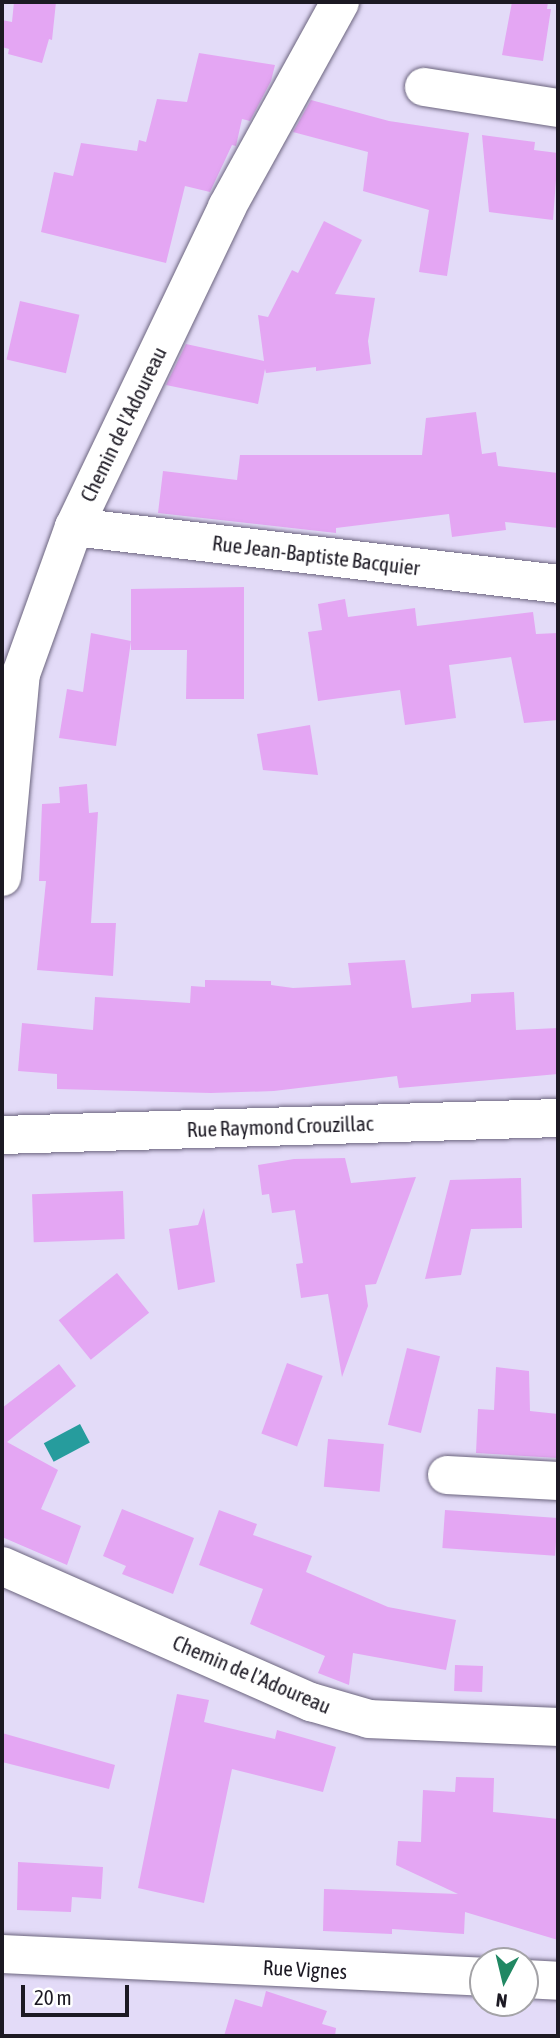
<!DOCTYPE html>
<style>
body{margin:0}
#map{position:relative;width:560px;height:2038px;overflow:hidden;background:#e3dbf8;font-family:"Asap Condensed",sans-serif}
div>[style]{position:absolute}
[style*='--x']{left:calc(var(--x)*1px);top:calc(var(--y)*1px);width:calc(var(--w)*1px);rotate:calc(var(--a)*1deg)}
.water>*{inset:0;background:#269c9d;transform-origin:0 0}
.building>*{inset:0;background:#e4a6f3;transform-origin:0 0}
.roads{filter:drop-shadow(0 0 2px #6c657e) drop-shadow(0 0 2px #6c657e)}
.minor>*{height:38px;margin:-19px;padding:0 19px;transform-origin:19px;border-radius:19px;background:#fff}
span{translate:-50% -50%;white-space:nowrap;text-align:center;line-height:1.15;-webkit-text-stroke:5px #fff;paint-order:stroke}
.street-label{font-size:21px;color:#1c1923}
.frame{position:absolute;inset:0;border:4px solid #1c1923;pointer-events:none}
.north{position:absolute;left:469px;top:1947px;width:70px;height:70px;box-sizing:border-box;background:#fff;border:2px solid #a4a3a7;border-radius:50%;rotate:187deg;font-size:19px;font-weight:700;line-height:28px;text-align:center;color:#1c1923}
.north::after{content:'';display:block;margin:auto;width:24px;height:32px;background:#218863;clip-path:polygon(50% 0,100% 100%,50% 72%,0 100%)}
.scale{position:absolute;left:21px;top:1985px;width:108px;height:32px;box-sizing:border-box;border:4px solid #1c1923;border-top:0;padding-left:9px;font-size:21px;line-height:24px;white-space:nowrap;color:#1c1923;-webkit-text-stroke:5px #fff;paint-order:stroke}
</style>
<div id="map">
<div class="water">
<div style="left:80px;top:1424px;width:21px;height:41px;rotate:62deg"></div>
</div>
<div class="building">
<div style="clip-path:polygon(14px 2px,56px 2px,52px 40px,49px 39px,42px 63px,8px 54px,9px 49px,2px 47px,2px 20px,12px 22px)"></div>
<div style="clip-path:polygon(512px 2px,548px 2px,547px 9px,551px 9px,543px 61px,502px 55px)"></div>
<div style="clip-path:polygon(199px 53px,275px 65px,271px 81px,250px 121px,242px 119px,236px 146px,232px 145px,210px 192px,185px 186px,166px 263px,41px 232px,54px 172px,73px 176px,81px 143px,137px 151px,139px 140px,146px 142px,157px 99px,187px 102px)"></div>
<div style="clip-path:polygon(311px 100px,389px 121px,469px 133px,447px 276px,419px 272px,429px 210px,363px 191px,368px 152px,293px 132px)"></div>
<div style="clip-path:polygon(482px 135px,535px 142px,534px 150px,558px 153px,553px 220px,489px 212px)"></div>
<div style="clip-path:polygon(324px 221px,362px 240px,335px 294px,375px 298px,368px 341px,371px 364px,316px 371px,316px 367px,266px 373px,265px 369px,258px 404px,166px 385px,186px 344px,264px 361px,258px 315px,268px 317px,292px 270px,298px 273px)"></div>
<div style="left:20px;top:301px;width:61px;height:60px;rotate:13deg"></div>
<div style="clip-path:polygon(476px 412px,482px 454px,496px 452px,498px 466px,558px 473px,558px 528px,505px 522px,506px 530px,452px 537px,449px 514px,336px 528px,336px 533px,158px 513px,163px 471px,237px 480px,240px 455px,422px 455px,426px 418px)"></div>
<div style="clip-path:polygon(244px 587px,244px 699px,186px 699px,187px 650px,131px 650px,131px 589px)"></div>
<div style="clip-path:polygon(345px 599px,348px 617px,415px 608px,417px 626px,533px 612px,536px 634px,558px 633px,558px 720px,524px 723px,511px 657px,449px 665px,456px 718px,405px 725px,400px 690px,318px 701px,308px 632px,322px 630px,318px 604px)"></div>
<div style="clip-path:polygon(91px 633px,131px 641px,116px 746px,59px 738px,67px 689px,83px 692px)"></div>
<div style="clip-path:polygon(310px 725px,318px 775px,263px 770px,257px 734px)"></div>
<div style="clip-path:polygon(87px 784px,89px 813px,98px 812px,91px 923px,116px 923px,113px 976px,37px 970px,46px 881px,39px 881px,42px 804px,60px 803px,59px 787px)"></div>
<div style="clip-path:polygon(405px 960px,412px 1008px,471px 1002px,471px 994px,514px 992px,516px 1030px,558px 1028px,558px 1074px,399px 1088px,397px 1076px,274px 1091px,211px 1093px,57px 1089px,57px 1074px,18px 1071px,22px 1023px,93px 1030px,95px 997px,190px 1003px,191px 986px,205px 987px,205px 980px,271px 981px,271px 985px,293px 988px,351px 985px,348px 963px)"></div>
<div style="clip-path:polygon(345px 1158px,351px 1183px,416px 1177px,376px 1284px,365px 1285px,368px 1306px,342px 1377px,328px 1294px,301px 1298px,296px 1264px,303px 1263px,295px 1210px,272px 1213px,269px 1194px,262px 1195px,258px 1165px,294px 1159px)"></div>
<div style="clip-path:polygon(521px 1178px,522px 1228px,471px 1229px,461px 1275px,425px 1279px,450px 1180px)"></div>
<div style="left:123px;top:1191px;width:48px;height:91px;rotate:88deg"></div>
<div style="clip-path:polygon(204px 1208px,215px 1282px,178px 1290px,169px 1229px,198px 1225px)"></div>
<div style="left:117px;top:1273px;width:51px;height:75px;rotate:51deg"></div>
<div style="left:407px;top:1348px;width:34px;height:79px;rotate:14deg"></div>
<div style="left:287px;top:1363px;width:38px;height:75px;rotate:20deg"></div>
<div style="clip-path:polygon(59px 1364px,76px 1386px,7px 1442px,58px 1470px,41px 1509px,81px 1526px,67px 1565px,2px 1537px,2px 1408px)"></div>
<div style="clip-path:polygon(496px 1367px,529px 1371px,530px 1411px,558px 1414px,558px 1458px,476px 1453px,478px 1409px,494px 1410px)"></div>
<div style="left:328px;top:1439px;width:56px;height:48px;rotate:5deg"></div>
<div style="clip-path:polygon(122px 1509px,194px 1538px,173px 1594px,122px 1574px,126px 1566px,103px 1556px)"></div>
<div style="clip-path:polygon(219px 1510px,257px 1524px,253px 1535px,312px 1556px,306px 1572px,388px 1607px,456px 1620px,446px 1670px,353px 1653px,349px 1685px,318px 1673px,325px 1656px,250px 1624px,263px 1589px,199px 1565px)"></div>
<div style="left:445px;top:1510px;width:113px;height:38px;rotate:4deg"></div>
<div style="left:455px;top:1665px;width:28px;height:26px;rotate:2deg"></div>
<div style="clip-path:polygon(177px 1694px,209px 1700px,204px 1722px,275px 1739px,277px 1730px,336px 1747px,323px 1792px,232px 1769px,204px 1903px,138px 1888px)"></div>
<div style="clip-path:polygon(2px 1733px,115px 1765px,109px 1789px,2px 1762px)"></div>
<div style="clip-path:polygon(456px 1777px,494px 1778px,493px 1812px,558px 1819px,558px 1940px,465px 1912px,464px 1934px,392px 1929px,392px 1934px,323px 1931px,324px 1889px,458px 1894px,396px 1865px,398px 1841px,421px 1842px,423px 1790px,455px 1792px)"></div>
<div style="clip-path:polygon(18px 1862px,103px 1867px,101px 1899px,72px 1897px,71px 1912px,17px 1910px)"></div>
<div style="clip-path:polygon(266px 1991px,327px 2011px,322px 2024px,336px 2028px,335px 2036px,224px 2036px,235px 1999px,262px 2007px)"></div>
</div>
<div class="roads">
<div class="minor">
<div style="--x:424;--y:87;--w:136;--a:8.9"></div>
<div style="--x:74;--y:527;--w:487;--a:6.7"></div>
<div style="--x:2;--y:877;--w:204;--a:-84.7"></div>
<div style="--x:21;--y:674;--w:156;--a:-70.2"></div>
<div style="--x:74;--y:527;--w:355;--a:-64.4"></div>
<div style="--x:227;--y:207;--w:234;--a:-61.1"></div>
<div style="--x:2;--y:1135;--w:556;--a:-1.75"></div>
<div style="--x:447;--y:1475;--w:111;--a:3.1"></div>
<div style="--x:2;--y:1566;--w:338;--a:23.8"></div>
<div style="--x:311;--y:1702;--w:60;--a:16.3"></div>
<div style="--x:369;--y:1719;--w:189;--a:2.4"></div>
<div style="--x:2;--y:1954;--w:482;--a:2.7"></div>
<div style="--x:525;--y:1979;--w:33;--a:3"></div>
</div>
</div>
<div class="street-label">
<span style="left:123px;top:424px;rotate:-64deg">Chemin de l'Adoureau</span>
<span style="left:316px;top:555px;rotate:7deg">Rue Jean-Baptiste Bacquier</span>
<span style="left:280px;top:1126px;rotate:-2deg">Rue Raymond Crouzillac</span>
<span style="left:252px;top:1674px;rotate:23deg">Chemin de l'Adoureau</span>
<span style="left:305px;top:1969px;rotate:3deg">Rue Vignes</span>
</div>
<div class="frame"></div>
<div class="north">N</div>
<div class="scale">20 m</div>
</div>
